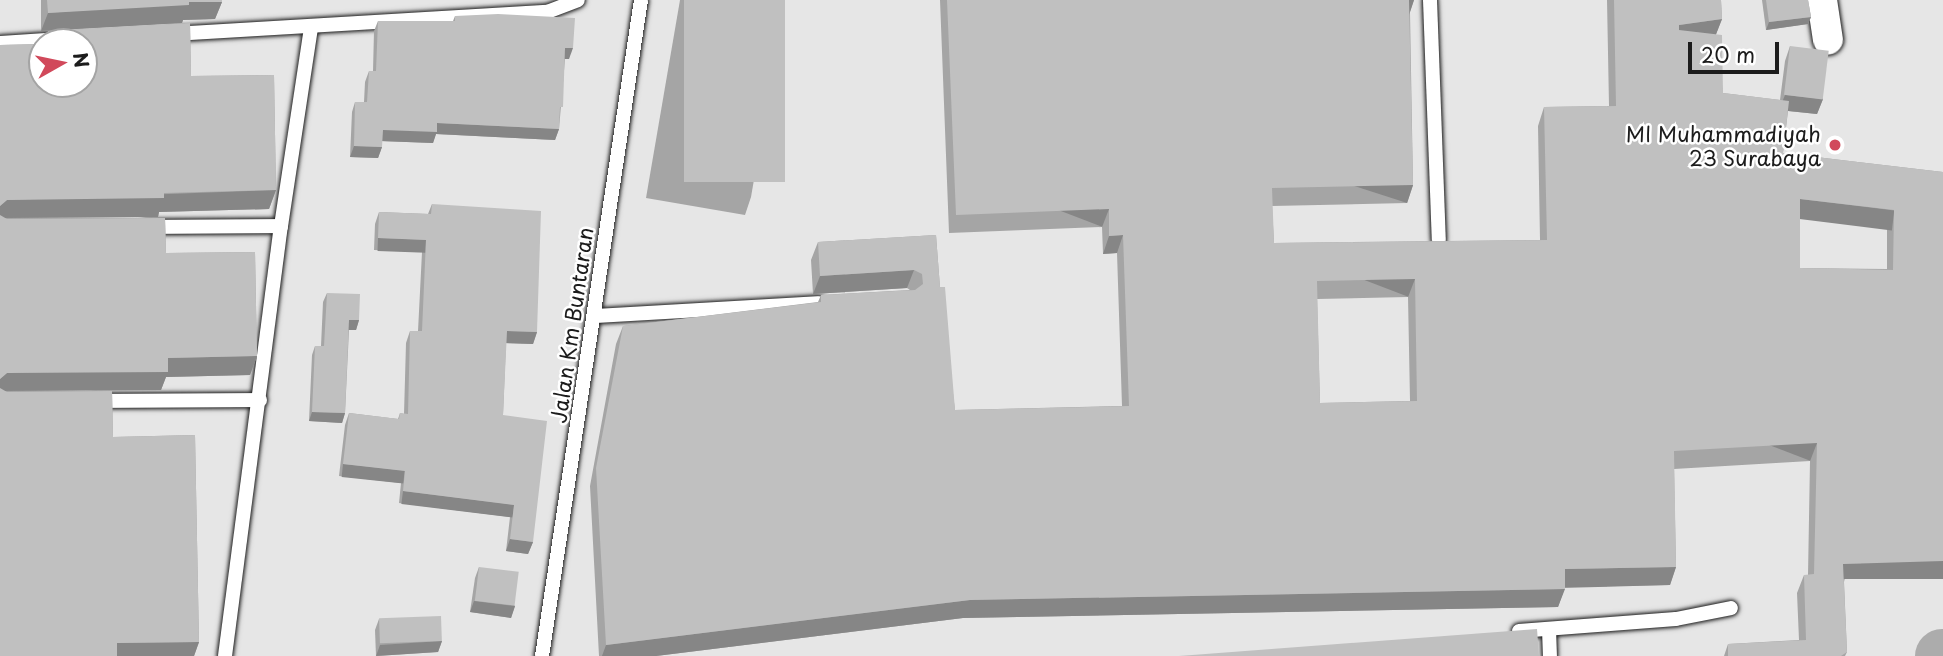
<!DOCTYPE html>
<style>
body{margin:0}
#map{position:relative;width:1943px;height:656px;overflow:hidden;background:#f6f6f6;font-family:"Playpen Sans",sans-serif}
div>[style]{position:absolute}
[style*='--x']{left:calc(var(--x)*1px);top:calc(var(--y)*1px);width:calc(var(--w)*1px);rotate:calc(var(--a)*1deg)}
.built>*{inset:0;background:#e6e6e6}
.river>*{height:54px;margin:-27px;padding:0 27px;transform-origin:27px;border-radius:27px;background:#acacac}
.roads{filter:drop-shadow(0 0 2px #1c1c1c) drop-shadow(0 0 2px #1c1c1c)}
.service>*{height:14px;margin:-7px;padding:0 7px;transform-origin:7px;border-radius:7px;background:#fff}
.minor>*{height:30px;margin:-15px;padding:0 15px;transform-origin:15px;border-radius:15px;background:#fff}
.wall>*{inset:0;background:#a5a5a5}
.shaded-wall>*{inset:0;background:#868686;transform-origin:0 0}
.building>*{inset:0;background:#c0c0c0;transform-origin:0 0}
.dots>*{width:19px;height:19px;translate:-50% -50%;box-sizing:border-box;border:4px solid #fff;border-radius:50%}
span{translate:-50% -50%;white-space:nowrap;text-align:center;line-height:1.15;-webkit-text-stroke:5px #fff;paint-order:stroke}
.poi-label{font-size:21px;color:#1c1c1c}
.right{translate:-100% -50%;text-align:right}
.street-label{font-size:21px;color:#1c1c1c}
.north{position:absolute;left:28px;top:28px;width:70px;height:70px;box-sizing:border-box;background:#fff;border:2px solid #a4a4a4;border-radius:50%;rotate:81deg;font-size:19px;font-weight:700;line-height:28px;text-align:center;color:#1c1c1c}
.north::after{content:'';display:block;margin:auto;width:24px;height:32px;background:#d1495b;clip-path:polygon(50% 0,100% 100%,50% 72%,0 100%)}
.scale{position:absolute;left:1688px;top:42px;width:91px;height:32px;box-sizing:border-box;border:4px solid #1c1c1c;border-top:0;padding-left:9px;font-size:21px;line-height:24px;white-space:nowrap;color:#1c1c1c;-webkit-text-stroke:5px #fff;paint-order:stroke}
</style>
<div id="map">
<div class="built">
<div style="clip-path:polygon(evenodd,0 0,1943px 0,1943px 656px,0 656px,0 0,42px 42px,84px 42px,84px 84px,42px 84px,42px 42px)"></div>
</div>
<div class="river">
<div style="--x:1942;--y:656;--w:1;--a:0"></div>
</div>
<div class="roads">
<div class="service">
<div style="--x:1430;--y:0;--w:240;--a:87.9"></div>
<div style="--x:173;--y:34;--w:375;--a:-3.4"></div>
<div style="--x:547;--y:12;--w:33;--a:-21"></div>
<div style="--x:0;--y:43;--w:62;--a:-3.7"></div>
<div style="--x:146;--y:227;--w:135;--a:-0.4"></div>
<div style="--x:594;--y:316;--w:225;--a:-3.3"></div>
<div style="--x:94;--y:401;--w:166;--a:-0.3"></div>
<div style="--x:1549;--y:629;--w:27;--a:88"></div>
<div style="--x:1519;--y:631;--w:157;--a:-4.4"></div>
<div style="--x:1676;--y:619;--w:56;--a:-11.3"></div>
<div style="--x:225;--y:656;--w:434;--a:-82.6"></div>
<div style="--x:281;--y:226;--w:201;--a:-81.4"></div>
<div style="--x:542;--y:656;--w:663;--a:-81.42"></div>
</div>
<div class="minor">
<div style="--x:1822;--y:0;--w:40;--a:81.5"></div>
</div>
</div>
<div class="wall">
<div style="clip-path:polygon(41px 0,222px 0,222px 2px,215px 19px,183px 20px,182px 23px,41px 31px)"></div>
<div style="clip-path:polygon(680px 0,785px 0,751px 197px,745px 215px,646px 198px)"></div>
<div style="clip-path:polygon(evenodd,940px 0,1414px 0,1410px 12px,1413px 185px,1407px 203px,1272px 206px,1274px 243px,1540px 240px,1538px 126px,1544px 107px,1609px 106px,1607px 0,1721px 0,1722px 19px,1716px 34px,1723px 93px,1780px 100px,1785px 61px,1790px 46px,1823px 99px,1817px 114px,1788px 111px,1783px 153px,1943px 172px,1844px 582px,1847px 652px,1845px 656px,1724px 656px,1728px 644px,1799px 640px,1797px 593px,1804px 575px,1808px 575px,1810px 461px,1674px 469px,1676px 567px,1670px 585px,1565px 587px,1558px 607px,963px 618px,656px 656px,599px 656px,590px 486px,616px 344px,623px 326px,818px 302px,821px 295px,910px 290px,907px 288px,813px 294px,811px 260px,818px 242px,936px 235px,940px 287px,955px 410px,1122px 406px,1117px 253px,1103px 254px,1102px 227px,949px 233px,940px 0,1800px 218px,1887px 229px,1887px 269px,1800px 268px,1800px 218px,940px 0,1408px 297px,1410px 401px,1320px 403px,1317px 299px,1408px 297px)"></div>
<div style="clip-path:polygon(1762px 0,1808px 0,1811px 17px,1808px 24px,1766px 30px)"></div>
<div style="clip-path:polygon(455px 16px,569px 59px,565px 59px,559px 129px,555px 140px,436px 134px,433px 143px,382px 141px,382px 147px,378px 158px,350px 157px,352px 112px,355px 102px,364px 102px,365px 82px,369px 71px,373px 71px,374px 31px,378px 21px,453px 21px)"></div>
<div style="clip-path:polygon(190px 23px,191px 76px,274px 75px,276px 190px,269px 209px,159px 212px,158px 217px,6px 218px,165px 218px,166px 253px,255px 252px,257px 356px,250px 375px,166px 377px,161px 390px,6px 391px,112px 391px,113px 437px,195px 435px,199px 642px,194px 656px,0 656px,0 45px,42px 44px,42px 84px,84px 84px,84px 42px,45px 42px,48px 31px)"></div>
<div style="clip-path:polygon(432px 204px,537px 332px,533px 344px,506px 343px,503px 415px,533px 542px,528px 554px,506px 551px,510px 517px,399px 503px,401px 483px,339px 476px,345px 425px,349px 413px,398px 419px,400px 413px,404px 414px,406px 343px,410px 331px,418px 331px,422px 252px,374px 250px,375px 224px,379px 212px,428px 214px)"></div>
<div style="clip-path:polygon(327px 293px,359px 320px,356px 330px,349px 330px,345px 413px,342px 423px,309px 421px,312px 355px,315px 346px,321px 346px,323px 302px)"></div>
<div style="clip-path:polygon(479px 567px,515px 606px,511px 618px,470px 612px,475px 578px)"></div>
<div style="clip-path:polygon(379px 619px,442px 641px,438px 652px,376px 656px,375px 630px)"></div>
</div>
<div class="shaded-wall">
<div style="clip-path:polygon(1409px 0,1414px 0,1408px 18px)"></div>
<div style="clip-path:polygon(189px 2px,222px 2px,215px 19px,183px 20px,182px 23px,41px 31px,48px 13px)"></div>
<div style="clip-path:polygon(1811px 17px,1808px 24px,1766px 30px,1769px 22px)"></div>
<div style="clip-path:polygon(1722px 19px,1715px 37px,1672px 43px,1679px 25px)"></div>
<div style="clip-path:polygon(565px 48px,573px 48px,569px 59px,561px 59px)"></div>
<div style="clip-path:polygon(1785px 95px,1823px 99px,1817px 114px,1779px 110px)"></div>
<div style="clip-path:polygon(437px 123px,559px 129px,555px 140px,436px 134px,433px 143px,379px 141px,383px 130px)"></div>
<div style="clip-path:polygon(354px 146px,382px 147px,378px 158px,350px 157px)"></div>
<div style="left:1413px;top:185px;width:19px;height:141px;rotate:108deg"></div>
<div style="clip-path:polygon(276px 190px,269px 209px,159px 212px,158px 217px,0 218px,0 206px,7px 200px)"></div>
<div style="left:1800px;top:199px;width:95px;height:20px;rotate:7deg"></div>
<div style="left:1109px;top:209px;width:19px;height:153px;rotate:111deg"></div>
<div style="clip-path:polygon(1123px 235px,1117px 253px,1103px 254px,1109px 236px)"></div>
<div style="left:378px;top:238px;width:48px;height:13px;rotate:2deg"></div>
<div style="clip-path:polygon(914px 270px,907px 288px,813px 294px,820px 276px)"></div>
<div style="left:1415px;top:279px;width:19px;height:98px;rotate:111deg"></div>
<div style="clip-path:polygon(349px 320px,359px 320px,356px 330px,346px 330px)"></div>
<div style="clip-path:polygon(507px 331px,537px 332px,533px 344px,502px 343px)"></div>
<div style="clip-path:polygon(257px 356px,250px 375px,166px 377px,161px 390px,0 391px,0 379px,7px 373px,168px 358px)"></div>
<div style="clip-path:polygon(312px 412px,345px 413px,342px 423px,309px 421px)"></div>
<div style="left:1817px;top:443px;width:19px;height:143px;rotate:111deg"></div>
<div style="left:343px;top:464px;width:62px;height:13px;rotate:6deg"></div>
<div style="left:403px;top:491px;width:112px;height:13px;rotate:7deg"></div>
<div style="clip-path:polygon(510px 539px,533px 542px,528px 554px,506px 551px)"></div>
<div style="left:1943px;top:561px;width:18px;height:100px;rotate:90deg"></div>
<div style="clip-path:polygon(1676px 567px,1670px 585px,1558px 588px,1565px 569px)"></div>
<div style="clip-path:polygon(1565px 589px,1558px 607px,963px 618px,656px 656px,602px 656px,606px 645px,970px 600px)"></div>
<div style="clip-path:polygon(474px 601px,515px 606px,511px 618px,470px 612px)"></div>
<div style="clip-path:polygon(442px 641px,438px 652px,376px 656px,380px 645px)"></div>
<div style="clip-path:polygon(199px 642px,194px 656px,112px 656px,117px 643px)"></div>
</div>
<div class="building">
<div style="clip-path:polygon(47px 0,222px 0,222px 2px,189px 2px,189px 5px,48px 13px)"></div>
<div style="left:684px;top:0;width:101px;height:182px"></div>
<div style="clip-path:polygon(evenodd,947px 0,1409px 0,1413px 185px,1272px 188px,1274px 243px,1547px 240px,1544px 107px,1616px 106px,1614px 0,1721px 0,1722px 19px,1679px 25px,1679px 30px,1722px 35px,1723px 93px,1789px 101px,1783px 153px,1943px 172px,1943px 561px,1843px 564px,1847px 652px,1841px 656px,1728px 656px,1728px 644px,1806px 640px,1804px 575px,1814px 574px,1817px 443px,1674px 451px,1676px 567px,1565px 569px,1565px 589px,970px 600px,606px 645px,596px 468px,623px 326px,821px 302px,821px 295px,915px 290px,923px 284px,922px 274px,914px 270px,820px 276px,818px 242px,936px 235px,940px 287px,945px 287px,955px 410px,1129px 406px,1123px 235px,1109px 236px,1109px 209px,956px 215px,947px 0,1800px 199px,1894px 210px,1893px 270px,1800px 268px,1800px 199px,947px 0,1415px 279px,1417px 401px,1320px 403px,1317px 281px,1415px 279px)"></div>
<div style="clip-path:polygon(1766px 0,1808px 0,1811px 17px,1769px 22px)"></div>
<div style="clip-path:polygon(498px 14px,575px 18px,573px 48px,565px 48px,563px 107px,560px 107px,559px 129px,437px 123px,437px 132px,383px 130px,382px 147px,354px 146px,355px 102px,367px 102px,369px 71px,376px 71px,378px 21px,455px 21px,455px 16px)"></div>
<div style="clip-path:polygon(190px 23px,191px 76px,274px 75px,276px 190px,164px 193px,164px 198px,7px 200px,0 206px,0 45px,42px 44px,42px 84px,84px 84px,84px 42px,49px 42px,48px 31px)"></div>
<div style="left:1790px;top:46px;width:39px;height:49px;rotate:7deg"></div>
<div style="clip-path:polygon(432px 204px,541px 211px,537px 332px,507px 331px,503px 415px,547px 421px,533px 542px,510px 539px,514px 505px,403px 491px,405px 471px,343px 464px,349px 413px,399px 419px,400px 413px,408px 414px,410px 331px,422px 331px,426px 240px,378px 238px,379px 212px,431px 214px)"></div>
<div style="clip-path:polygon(0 215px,7px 219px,165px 218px,166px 253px,255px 252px,257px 356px,168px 358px,168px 372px,7px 373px,0 379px)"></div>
<div style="clip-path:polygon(327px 293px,360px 294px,359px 320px,349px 320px,345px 413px,312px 412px,315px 346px,324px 346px)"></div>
<div style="clip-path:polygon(0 388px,7px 392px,112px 391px,113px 437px,195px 435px,199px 642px,117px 643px,117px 656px,0 656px)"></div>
<div style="left:479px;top:567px;width:40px;height:34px;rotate:7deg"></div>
<div style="left:441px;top:616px;width:25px;height:62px;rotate:88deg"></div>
<div style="clip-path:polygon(1537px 629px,1539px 656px,1179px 656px)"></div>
</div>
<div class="dots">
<div style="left:1835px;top:145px;background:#d1495b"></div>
</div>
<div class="poi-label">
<span class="right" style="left:1821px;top:145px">MI Muhammadiyah<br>23 Surabaya</span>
</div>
<div class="street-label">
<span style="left:571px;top:325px;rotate:-82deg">Jalan Km Buntaran</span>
</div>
<div class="north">N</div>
<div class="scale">20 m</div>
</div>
